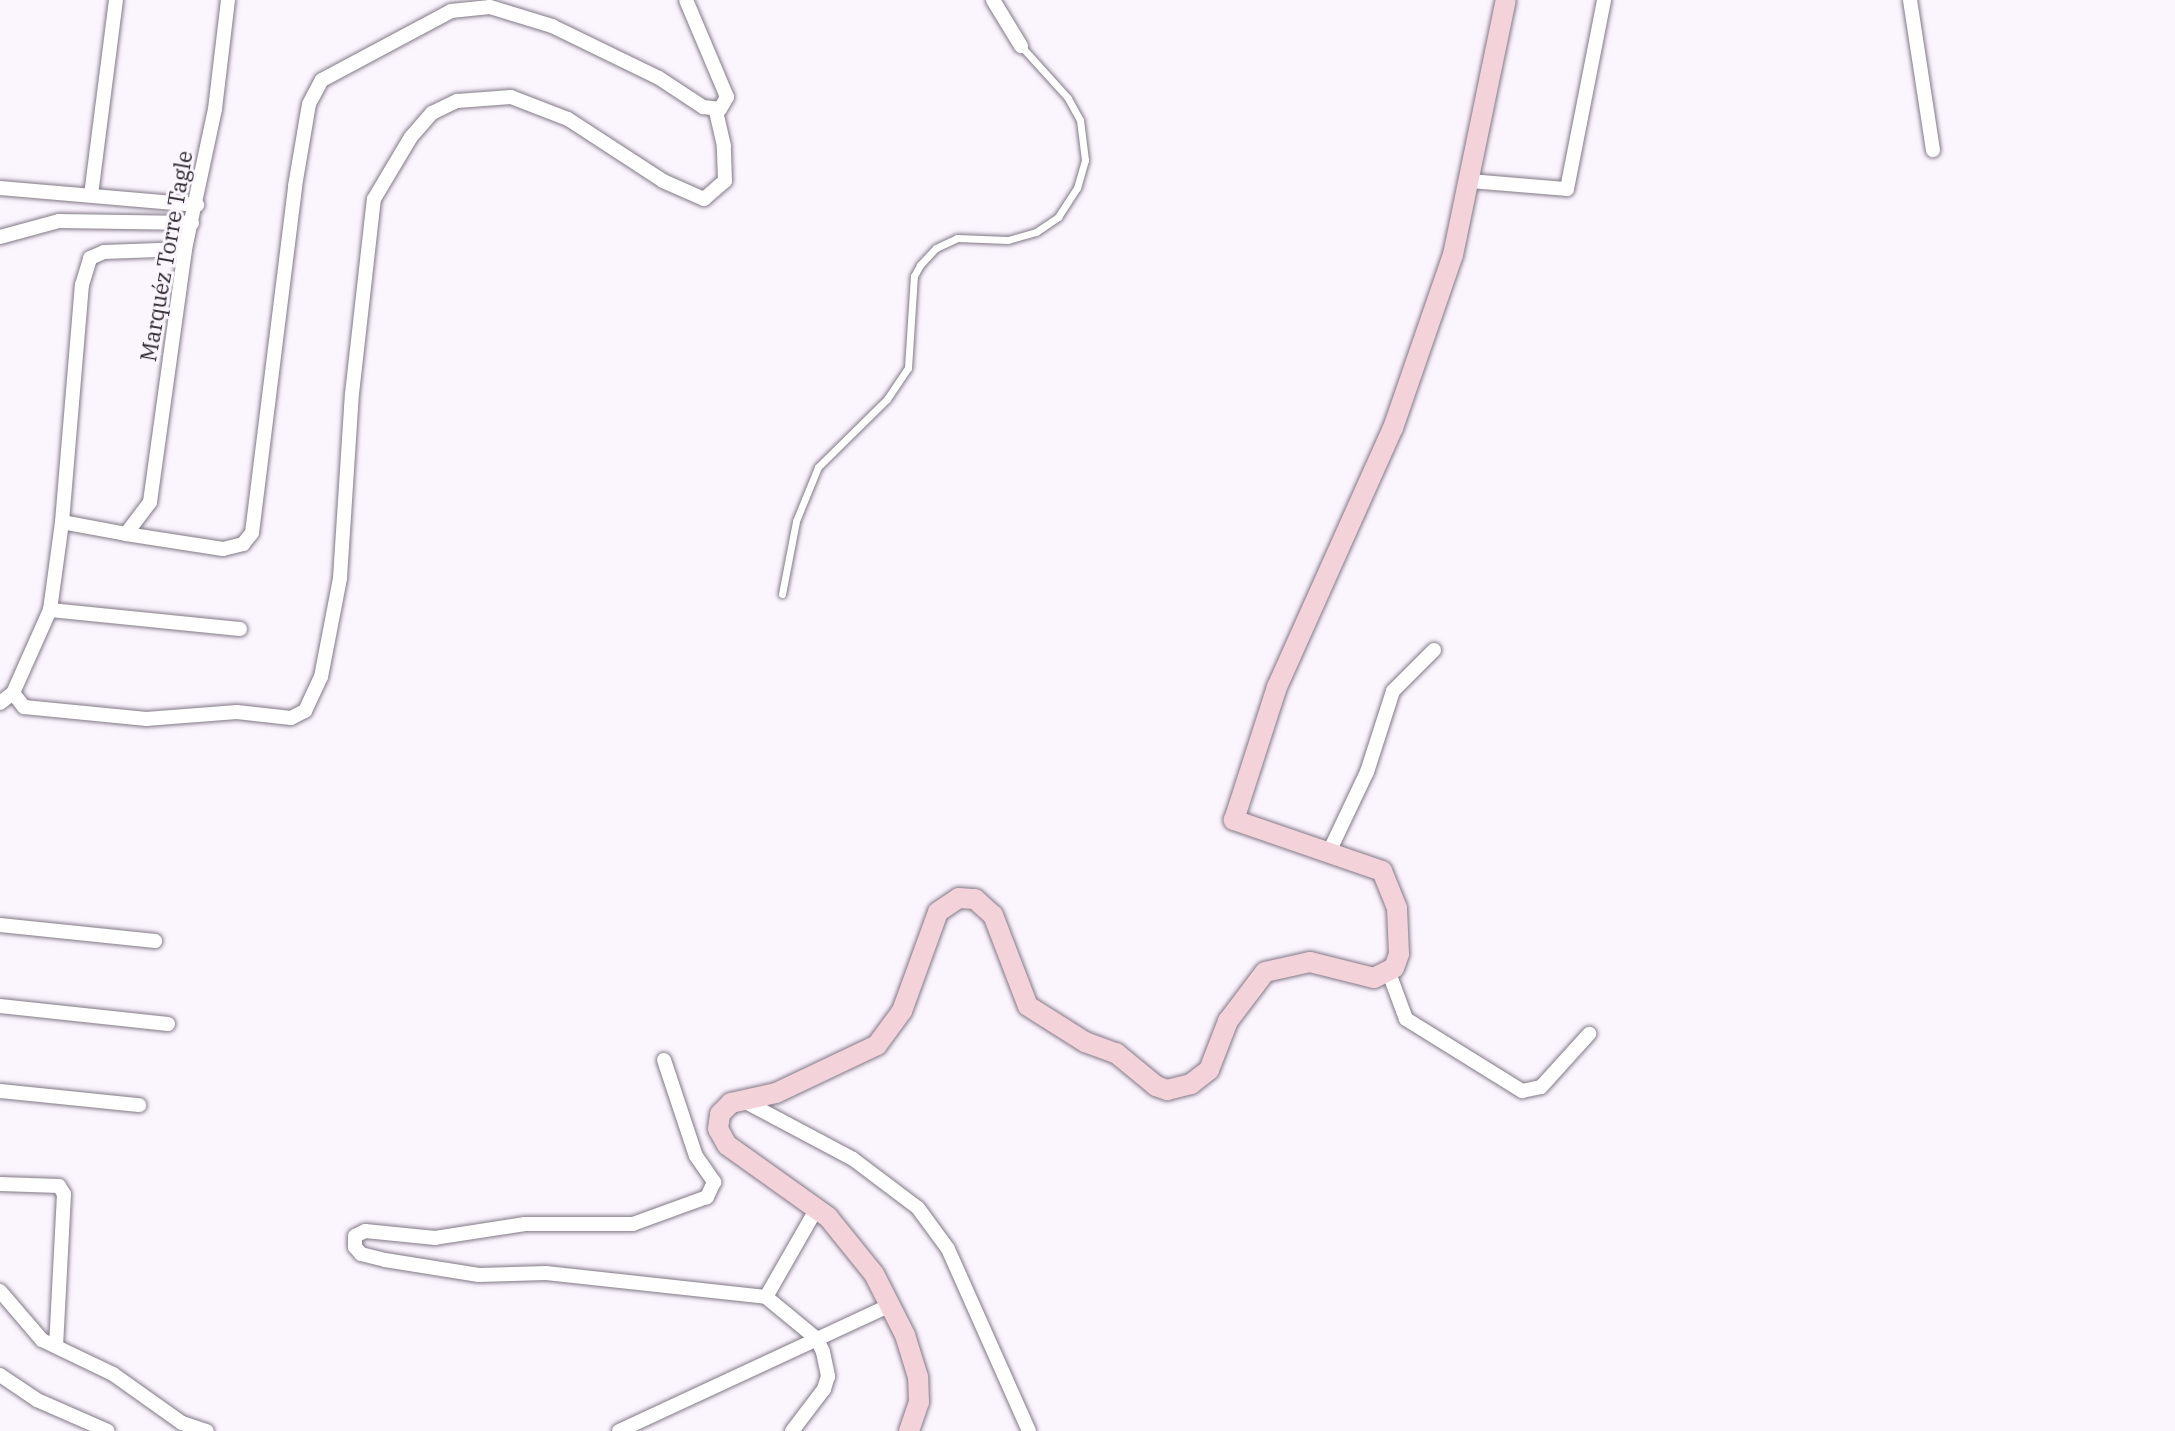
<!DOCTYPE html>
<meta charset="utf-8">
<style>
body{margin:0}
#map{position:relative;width:2175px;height:1431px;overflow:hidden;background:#fbf5fe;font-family:"IBM Plex Serif",serif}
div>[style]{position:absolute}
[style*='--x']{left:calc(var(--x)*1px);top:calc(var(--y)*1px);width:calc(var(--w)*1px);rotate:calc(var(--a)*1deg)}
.roads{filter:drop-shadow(0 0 2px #817885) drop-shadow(0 0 2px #817885)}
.lane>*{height:7px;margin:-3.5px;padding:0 3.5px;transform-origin:3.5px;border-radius:3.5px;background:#fff}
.street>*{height:14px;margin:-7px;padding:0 7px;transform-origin:7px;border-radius:7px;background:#fff}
.secondary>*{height:20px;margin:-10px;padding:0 10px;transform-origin:10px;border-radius:10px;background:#f3d2da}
span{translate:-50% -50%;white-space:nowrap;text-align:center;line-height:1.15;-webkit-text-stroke:6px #fbf5fe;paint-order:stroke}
.street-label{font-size:22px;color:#2b272d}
</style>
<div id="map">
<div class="roads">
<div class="lane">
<div style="--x:782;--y:594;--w:74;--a:-79.1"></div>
<div style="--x:796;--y:521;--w:58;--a:-67.8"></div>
<div style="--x:818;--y:467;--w:97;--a:-44.6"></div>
<div style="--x:887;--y:399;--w:37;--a:-56"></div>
<div style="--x:908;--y:368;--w:92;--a:-86.3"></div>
<div style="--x:914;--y:276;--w:13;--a:-61"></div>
<div style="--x:920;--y:265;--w:23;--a:-47"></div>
<div style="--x:936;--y:248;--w:23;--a:-25"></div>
<div style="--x:957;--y:238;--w:51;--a:2.2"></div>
<div style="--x:1008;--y:240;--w:29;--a:-16"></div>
<div style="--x:1036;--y:232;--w:27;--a:-34"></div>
<div style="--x:1058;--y:217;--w:35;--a:-57"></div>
<div style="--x:1077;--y:188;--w:29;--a:-74"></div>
<div style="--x:1085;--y:160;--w:40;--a:-97.1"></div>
<div style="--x:1080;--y:120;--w:25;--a:-119"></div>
<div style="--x:1068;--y:98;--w:70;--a:-132.1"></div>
</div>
<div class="street">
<div style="--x:993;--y:0;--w:54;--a:58.7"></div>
<div style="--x:1910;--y:0;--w:152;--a:81.3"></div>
<div style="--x:1471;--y:181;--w:96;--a:4.8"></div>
<div style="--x:1567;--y:189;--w:193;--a:-78.9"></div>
<div style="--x:0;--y:188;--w:198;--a:4.9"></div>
<div style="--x:91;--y:195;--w:197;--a:-82.7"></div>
<div style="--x:0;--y:237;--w:61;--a:-15.2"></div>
<div style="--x:59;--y:221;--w:133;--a:0.9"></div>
<div style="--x:62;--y:522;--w:65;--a:10.6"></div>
<div style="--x:126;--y:534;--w:40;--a:-53"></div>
<div style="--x:150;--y:502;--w:255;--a:-82.1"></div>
<div style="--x:185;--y:249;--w:143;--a:-77.9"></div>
<div style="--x:215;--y:109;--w:110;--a:-83.2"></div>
<div style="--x:126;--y:534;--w:98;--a:8.8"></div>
<div style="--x:223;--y:549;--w:21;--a:-14"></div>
<div style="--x:243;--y:544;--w:14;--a:-51"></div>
<div style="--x:252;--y:533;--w:350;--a:-82.9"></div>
<div style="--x:295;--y:186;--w:83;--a:-80.3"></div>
<div style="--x:309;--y:104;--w:27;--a:-62"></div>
<div style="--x:322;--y:80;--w:146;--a:-28.1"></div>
<div style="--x:451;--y:11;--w:39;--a:-6"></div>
<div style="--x:490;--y:7;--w:65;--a:17"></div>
<div style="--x:552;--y:26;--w:119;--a:25.9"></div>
<div style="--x:659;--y:78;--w:53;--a:33.4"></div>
<div style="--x:703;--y:107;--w:17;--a:7"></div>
<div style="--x:720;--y:109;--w:14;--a:-60"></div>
<div style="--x:727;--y:97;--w:105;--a:-112.9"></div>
<div style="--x:50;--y:610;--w:191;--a:5.7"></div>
<div style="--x:13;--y:693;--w:18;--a:52"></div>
<div style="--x:24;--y:707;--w:123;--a:5.6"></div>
<div style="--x:146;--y:719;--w:91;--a:-4.4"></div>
<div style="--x:237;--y:712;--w:54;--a:6.3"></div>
<div style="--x:291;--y:718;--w:16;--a:-27"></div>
<div style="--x:305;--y:711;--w:38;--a:-65"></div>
<div style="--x:321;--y:677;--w:101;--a:-79.1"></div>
<div style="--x:340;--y:578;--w:184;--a:-86.3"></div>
<div style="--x:352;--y:394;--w:196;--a:-83.6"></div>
<div style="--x:374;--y:199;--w:72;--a:-59.2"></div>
<div style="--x:411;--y:137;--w:32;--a:-49"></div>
<div style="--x:432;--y:113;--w:28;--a:-26"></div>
<div style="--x:457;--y:101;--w:54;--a:-4.2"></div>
<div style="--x:511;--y:97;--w:61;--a:21.1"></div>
<div style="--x:568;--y:119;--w:113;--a:33.1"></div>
<div style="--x:663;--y:181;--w:45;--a:23.7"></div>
<div style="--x:704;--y:199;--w:28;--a:-41"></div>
<div style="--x:725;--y:181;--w:35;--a:-92"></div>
<div style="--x:724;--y:146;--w:37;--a:-103"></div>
<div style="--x:0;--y:703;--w:16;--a:-38"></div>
<div style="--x:13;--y:693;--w:91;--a:-66"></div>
<div style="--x:50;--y:610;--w:89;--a:-82.2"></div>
<div style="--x:62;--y:522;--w:238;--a:-85.2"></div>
<div style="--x:82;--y:285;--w:28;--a:-73"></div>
<div style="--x:90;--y:258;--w:15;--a:-23"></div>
<div style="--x:104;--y:252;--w:81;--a:-2.1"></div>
<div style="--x:1329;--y:852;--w:89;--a:-64.6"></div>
<div style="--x:1367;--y:772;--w:85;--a:-72.2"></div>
<div style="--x:1393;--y:691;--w:58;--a:-45"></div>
<div style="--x:0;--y:925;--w:156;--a:5.9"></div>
<div style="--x:1389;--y:973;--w:49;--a:69.7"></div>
<div style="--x:1406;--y:1019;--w:137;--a:31.8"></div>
<div style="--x:1522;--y:1091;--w:19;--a:-12"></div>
<div style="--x:1541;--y:1087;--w:72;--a:-47.8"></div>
<div style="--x:0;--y:1006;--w:169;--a:6.1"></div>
<div style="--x:664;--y:1060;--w:101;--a:71.6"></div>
<div style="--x:696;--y:1156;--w:32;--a:55"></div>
<div style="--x:714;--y:1182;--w:17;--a:115"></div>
<div style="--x:707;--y:1197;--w:79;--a:160"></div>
<div style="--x:633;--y:1224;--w:108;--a:180"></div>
<div style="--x:525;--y:1224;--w:91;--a:171.2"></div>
<div style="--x:435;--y:1238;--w:70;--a:-174.3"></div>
<div style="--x:365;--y:1231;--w:11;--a:153"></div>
<div style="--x:355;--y:1236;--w:11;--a:90"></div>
<div style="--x:355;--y:1247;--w:9;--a:49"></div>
<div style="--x:361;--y:1254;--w:25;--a:14"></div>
<div style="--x:385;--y:1260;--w:95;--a:9.1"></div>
<div style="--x:479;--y:1275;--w:67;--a:-1.7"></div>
<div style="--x:546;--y:1273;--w:221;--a:6.2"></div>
<div style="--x:766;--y:1297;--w:66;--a:39.5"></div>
<div style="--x:817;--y:1339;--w:14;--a:65"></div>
<div style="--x:823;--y:1352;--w:25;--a:78"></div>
<div style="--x:828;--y:1376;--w:14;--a:107"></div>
<div style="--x:824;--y:1389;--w:53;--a:127.3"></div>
<div style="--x:0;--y:1091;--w:140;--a:5.8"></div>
<div style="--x:744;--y:1101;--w:123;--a:28"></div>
<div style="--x:853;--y:1159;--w:81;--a:37"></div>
<div style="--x:918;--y:1208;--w:51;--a:53.8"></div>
<div style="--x:948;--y:1249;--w:199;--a:66"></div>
<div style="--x:0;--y:1184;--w:59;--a:1.9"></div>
<div style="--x:59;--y:1186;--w:9;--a:58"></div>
<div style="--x:64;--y:1194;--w:152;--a:93"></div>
<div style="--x:0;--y:1291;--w:65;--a:49.4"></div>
<div style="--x:42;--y:1340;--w:79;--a:25.6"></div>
<div style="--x:113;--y:1374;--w:85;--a:35.4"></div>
<div style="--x:182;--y:1423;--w:26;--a:18"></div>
<div style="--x:766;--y:1297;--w:103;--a:-60.2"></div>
<div style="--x:0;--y:1375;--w:45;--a:34"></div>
<div style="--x:37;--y:1400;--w:77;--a:23.6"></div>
<div style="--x:619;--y:1431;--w:299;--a:-24.9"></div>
</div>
<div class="secondary">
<div style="--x:909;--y:1431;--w:31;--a:-71"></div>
<div style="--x:919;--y:1402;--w:25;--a:-92"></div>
<div style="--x:918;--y:1377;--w:44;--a:-107.2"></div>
<div style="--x:905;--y:1335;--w:68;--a:-116.9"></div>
<div style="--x:874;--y:1274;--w:73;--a:-128.9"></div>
<div style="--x:828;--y:1217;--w:124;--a:-144.5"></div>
<div style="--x:727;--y:1145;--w:18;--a:-119"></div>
<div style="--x:718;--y:1129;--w:15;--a:-82"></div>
<div style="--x:720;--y:1114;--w:16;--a:-45"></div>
<div style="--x:731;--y:1103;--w:46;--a:-12.5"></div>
<div style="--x:776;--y:1093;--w:112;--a:-25.4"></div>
<div style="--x:877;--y:1045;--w:42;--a:-53.7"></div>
<div style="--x:902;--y:1011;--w:105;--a:-70"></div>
<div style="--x:938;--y:912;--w:25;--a:-34"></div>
<div style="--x:959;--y:898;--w:16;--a:4"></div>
<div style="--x:975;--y:899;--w:24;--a:42"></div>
<div style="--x:993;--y:915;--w:97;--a:69"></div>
<div style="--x:1028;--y:1006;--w:67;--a:32.3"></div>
<div style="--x:1085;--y:1042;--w:33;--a:20"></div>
<div style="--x:1116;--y:1053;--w:52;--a:39.5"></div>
<div style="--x:1156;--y:1086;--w:12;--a:20"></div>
<div style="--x:1167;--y:1090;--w:25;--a:-14"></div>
<div style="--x:1191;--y:1084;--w:23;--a:-38"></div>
<div style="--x:1209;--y:1070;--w:53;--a:-68.8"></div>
<div style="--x:1228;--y:1021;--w:61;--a:-52.9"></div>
<div style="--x:1265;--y:972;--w:46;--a:-12.5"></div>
<div style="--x:1310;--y:962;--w:66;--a:14"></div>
<div style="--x:1374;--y:978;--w:22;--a:-27"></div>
<div style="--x:1394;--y:968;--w:15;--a:-70"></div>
<div style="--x:1399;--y:954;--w:46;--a:-92.5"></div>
<div style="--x:1397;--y:908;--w:40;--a:-112"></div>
<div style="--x:1382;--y:871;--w:157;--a:-161"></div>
<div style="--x:1234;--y:820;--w:140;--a:-72.1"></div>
<div style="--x:1277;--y:687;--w:284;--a:-65.9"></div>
<div style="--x:1393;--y:428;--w:183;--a:-70.9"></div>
<div style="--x:1453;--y:255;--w:260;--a:-78.3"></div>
</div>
</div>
<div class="street-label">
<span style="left:166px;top:256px;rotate:-80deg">Marquéz Torre Tagle</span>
</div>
</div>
